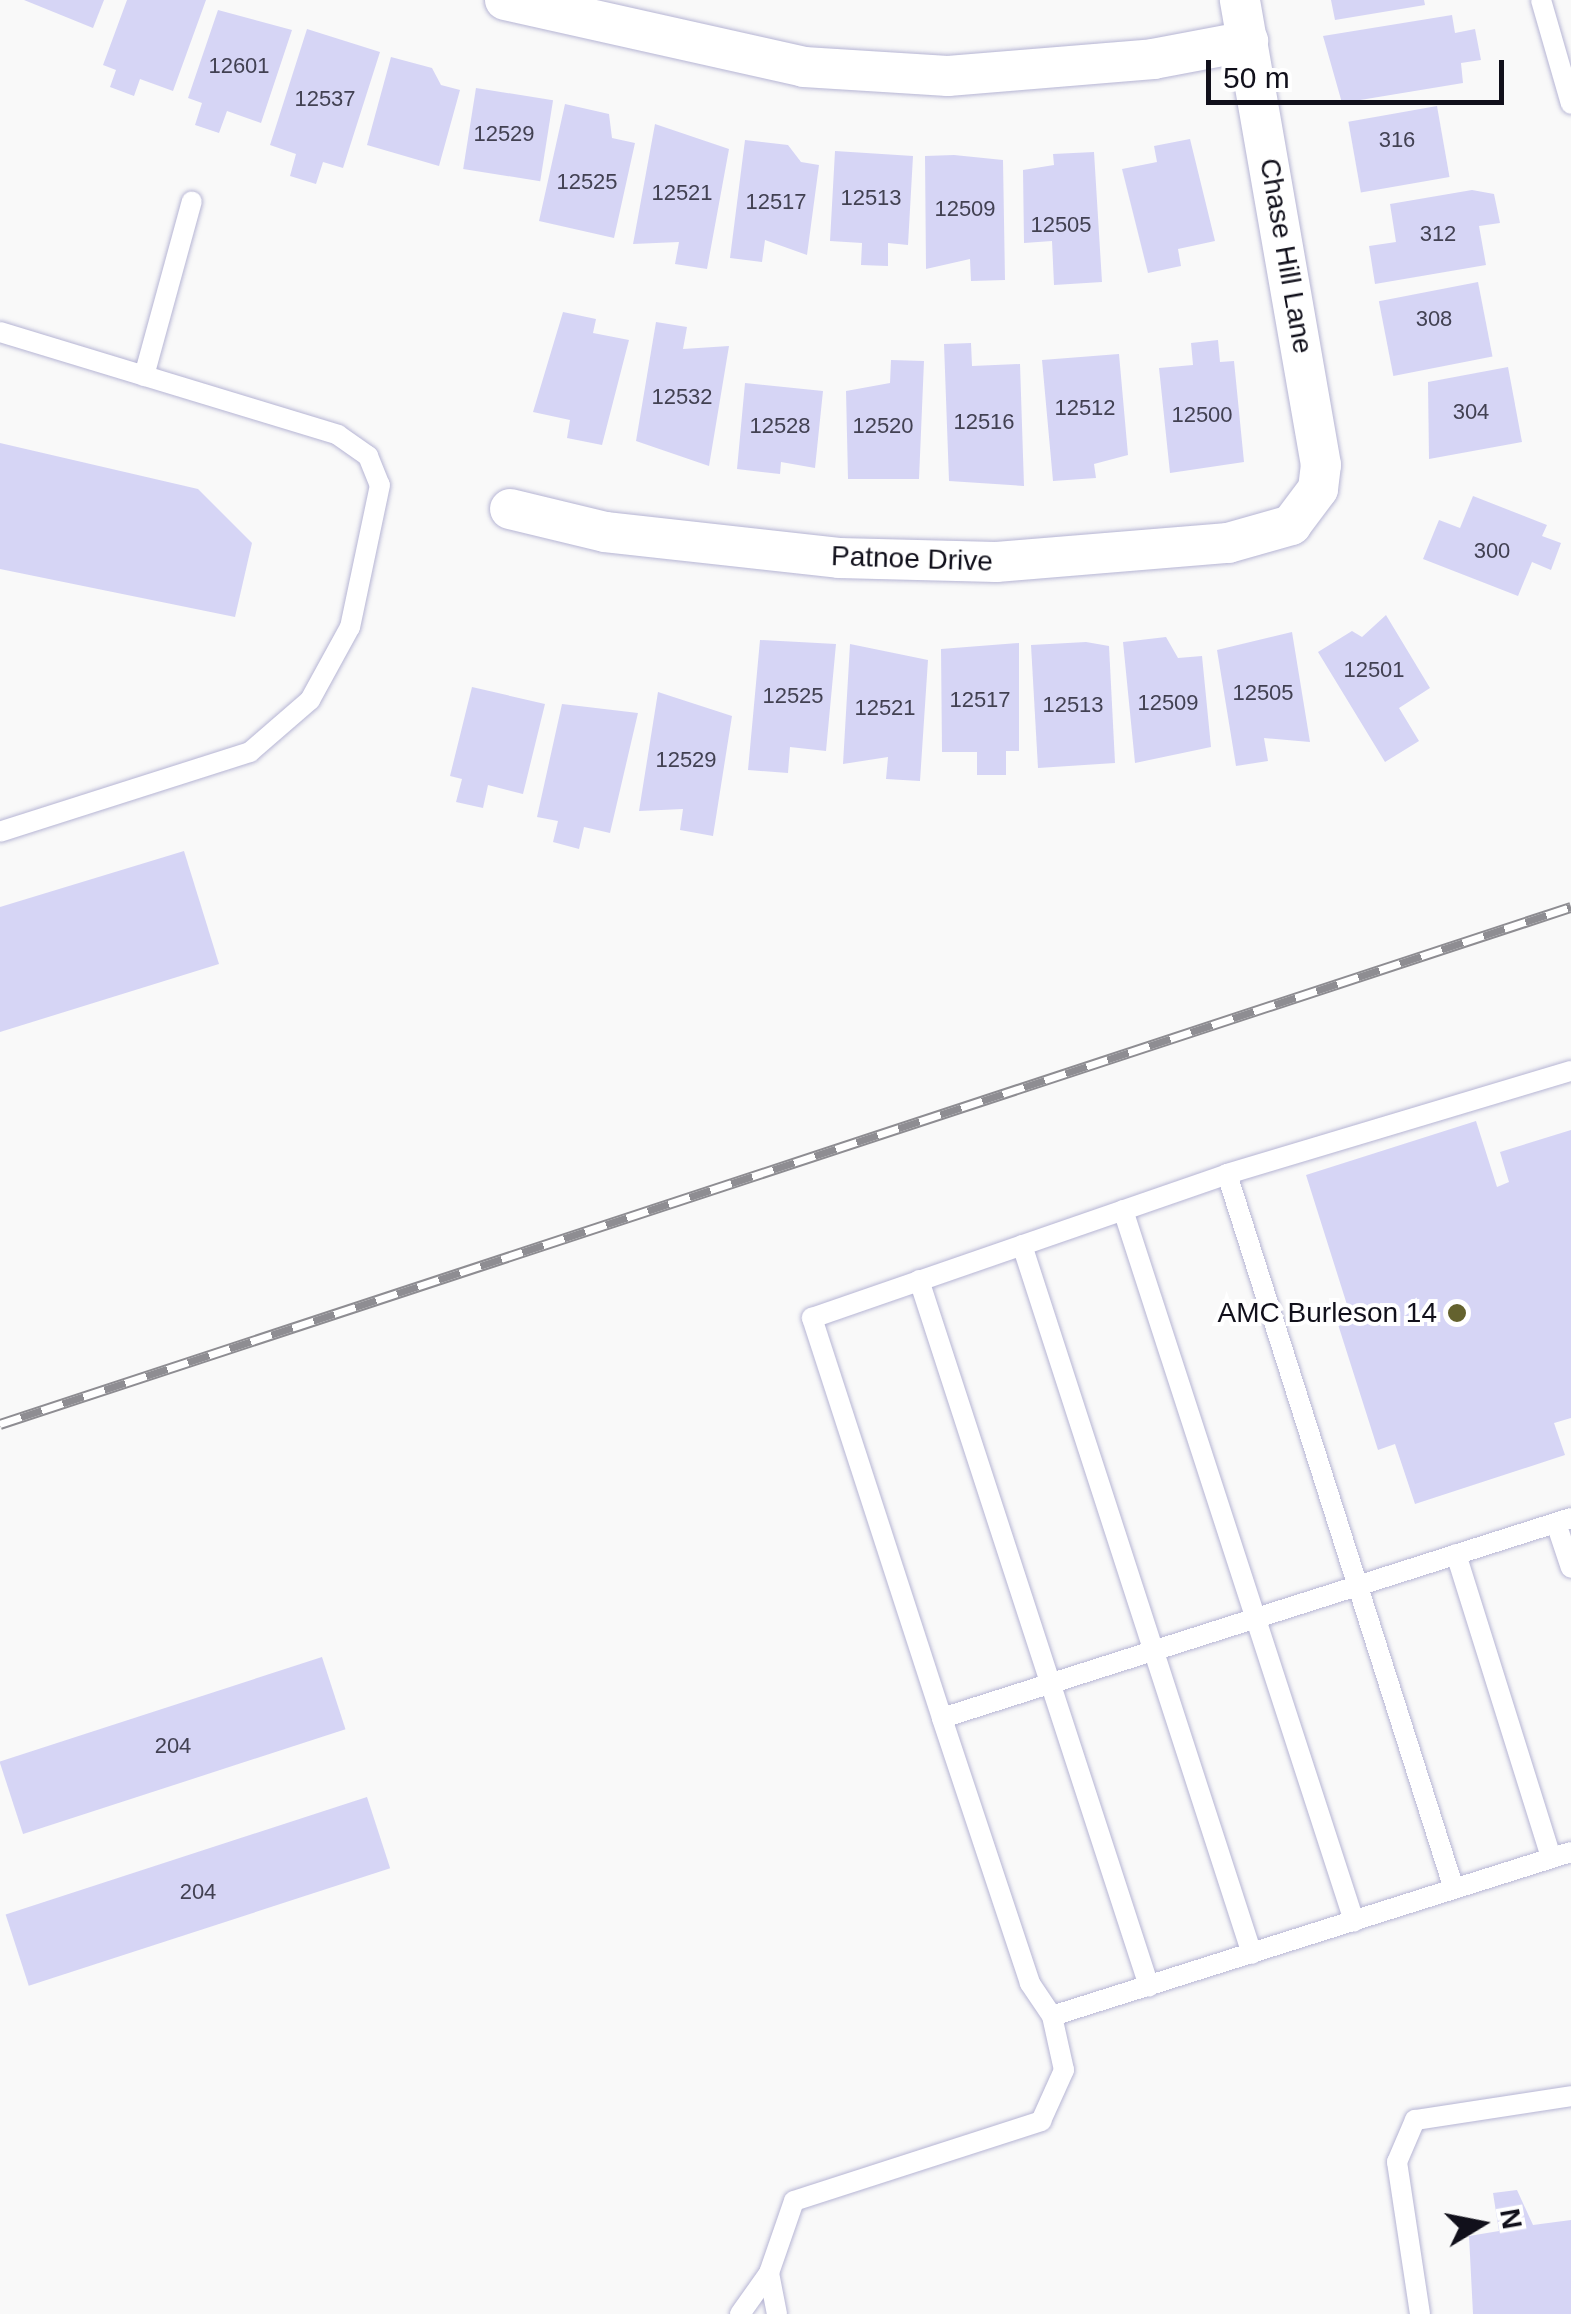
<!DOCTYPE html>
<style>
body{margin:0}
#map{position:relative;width:1571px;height:2314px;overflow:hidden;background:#f9f9f9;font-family:Helvetica,sans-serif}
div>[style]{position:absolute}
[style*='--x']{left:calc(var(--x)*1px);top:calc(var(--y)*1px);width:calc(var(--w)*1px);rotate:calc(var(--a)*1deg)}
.building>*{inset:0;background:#d6d5f5;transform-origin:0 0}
.roads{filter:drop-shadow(0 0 2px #b6b5d4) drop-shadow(0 0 2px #b6b5d4)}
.service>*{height:20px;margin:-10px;padding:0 10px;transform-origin:10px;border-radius:10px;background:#fff}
.minor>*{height:40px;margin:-20px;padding:0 20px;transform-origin:20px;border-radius:20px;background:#fff}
.rail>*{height:11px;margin-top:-5.5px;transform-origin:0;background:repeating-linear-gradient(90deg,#fff 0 22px,#8e8d92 0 44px);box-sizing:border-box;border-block:2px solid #8e8d92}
.dots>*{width:28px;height:28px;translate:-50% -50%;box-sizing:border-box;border:5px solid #fff;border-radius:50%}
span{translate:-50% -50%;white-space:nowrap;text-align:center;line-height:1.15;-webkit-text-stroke:8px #fff;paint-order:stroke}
.number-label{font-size:22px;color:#424152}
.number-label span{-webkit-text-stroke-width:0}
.street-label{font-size:28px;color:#11101b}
.poi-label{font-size:28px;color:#11101b}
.right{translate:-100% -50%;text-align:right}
.north{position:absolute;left:1431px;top:2174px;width:100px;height:100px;-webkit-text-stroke:8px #fff;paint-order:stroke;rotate:80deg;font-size:28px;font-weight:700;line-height:40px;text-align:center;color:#11101b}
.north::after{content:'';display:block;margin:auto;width:35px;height:45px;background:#11101b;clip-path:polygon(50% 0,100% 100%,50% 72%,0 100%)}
.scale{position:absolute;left:1206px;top:60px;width:298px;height:45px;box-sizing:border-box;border:5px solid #11101b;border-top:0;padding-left:12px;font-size:30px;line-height:35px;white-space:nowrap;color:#11101b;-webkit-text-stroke:8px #fff;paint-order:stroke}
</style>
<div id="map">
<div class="building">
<div style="clip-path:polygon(24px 0,104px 0,93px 28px)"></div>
<div style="clip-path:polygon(127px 0,206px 0,173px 91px,140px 79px,134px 96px,110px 87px,116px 70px,103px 65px)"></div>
<div style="clip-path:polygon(1331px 0,1424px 0,1425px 5px,1335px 20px)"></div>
<div style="clip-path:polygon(218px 10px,292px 30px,261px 123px,227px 111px,219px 133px,195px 125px,202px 103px,188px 98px)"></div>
<div style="clip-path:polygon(1452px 15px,1455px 33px,1475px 29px,1481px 60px,1461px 63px,1463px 83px,1342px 103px,1323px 36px)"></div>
<div style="clip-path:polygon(307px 29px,380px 52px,343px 168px,323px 162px,316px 184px,290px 176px,296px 154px,270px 145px)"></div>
<div style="clip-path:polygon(391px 57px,432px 68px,441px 85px,460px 90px,439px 166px,367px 145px)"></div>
<div style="left:476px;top:88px;width:78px;height:82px;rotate:9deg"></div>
<div style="clip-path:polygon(565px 104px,609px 114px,612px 138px,635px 143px,614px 238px,539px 221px)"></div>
<div style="left:1437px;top:106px;width:72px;height:90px;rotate:80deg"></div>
<div style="clip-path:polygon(655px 124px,729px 149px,707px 269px,675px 264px,679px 242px,633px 244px)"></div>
<div style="clip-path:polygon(1190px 139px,1215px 241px,1178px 249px,1181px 266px,1148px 273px,1122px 169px,1157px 162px,1154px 146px)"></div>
<div style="clip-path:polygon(745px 140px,788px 145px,801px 162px,819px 165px,807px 255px,765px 240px,762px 262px,730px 258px)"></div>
<div style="clip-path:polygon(835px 151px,913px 156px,908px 245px,888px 243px,888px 266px,861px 265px,862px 243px,830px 241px)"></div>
<div style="clip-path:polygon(1094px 152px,1102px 282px,1054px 285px,1052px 241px,1024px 243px,1023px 170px,1054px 165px,1053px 154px)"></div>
<div style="clip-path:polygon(954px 155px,1003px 160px,1005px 280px,971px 281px,970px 259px,926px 269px,925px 156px)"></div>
<div style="clip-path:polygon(1472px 190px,1494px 194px,1500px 223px,1479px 226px,1486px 265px,1375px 284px,1369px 246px,1396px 242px,1390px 204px)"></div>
<div style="left:1478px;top:282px;width:76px;height:101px;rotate:79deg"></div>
<div style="clip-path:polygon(563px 312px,596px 319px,593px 333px,629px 340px,602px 445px,567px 438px,570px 420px,533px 412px)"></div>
<div style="clip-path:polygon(656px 322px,687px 327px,683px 349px,729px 346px,709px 466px,636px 441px)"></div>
<div style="clip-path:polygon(1218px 340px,1220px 362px,1234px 361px,1244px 462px,1170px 473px,1159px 368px,1193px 365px,1191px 343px)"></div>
<div style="clip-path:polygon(971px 343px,972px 366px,1020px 364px,1024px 486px,949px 481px,944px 344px)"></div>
<div style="clip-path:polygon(1119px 354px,1128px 455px,1094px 464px,1096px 478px,1053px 481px,1042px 360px)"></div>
<div style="clip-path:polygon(891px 360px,924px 361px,919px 479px,848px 479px,846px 391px,890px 383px)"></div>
<div style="clip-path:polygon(1508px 367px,1522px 442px,1429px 459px,1428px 382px)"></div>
<div style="clip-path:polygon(745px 383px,823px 391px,815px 468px,781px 462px,780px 474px,737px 469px)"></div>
<div style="clip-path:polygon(0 443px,198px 489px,252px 543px,235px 617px,0 569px)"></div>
<div style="clip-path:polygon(1473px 496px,1547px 525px,1542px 536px,1561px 543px,1551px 570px,1532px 562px,1518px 596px,1423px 559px,1439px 520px,1460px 528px)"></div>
<div style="clip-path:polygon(1386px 615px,1430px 688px,1399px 708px,1419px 741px,1385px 762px,1318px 652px,1352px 631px,1362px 637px)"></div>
<div style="clip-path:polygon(1292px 632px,1310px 742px,1264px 738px,1268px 761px,1236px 766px,1217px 650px)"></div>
<div style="clip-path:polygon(1166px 637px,1178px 658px,1202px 656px,1211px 747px,1135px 763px,1123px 642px)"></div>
<div style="clip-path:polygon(760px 640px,836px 644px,826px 751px,790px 747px,788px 773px,748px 770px)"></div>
<div style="clip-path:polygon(1086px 642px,1109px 646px,1115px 763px,1038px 768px,1031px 645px)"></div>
<div style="clip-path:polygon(1019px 643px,1019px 751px,1006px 751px,1006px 775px,977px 775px,977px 752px,942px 752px,941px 649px)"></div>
<div style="clip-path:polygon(850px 644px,928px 660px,920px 781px,886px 779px,888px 757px,843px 764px)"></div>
<div style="clip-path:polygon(472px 687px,545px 704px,523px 794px,488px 785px,483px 808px,456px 802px,462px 779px,450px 776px)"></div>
<div style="clip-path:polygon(658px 692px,732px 716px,713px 836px,680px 830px,683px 809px,639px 811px)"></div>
<div style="clip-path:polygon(562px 704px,638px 713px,610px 833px,584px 827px,579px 849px,553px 842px,558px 821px,537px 817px)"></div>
<div style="clip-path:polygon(184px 851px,219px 964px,0 1032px,0 907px)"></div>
<div style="clip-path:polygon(1476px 1121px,1497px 1187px,1509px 1182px,1500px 1152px,1571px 1130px,1571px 1418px,1554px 1423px,1565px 1455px,1415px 1504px,1395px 1444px,1378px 1450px,1335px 1315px,1349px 1311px,1306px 1175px)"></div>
<div style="left:322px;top:1657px;width:76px;height:339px;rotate:72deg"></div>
<div style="left:367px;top:1797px;width:75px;height:380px;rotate:72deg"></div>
<div style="clip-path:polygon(1517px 2190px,1533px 2225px,1571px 2220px,1571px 2314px,1473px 2314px,1469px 2236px,1499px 2231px,1493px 2193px)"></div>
</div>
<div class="roads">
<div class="service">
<div style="--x:1541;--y:0;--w:108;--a:73.9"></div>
<div style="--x:0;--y:332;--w:353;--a:16.9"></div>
<div style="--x:338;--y:435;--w:37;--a:35"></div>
<div style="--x:368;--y:456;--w:31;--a:68"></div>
<div style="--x:380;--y:485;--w:145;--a:101.9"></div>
<div style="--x:350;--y:627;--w:83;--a:118.7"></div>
<div style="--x:310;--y:700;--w:79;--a:139.1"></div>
<div style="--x:250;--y:752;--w:262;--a:162.3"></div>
<div style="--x:144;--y:376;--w:181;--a:-74.7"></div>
<div style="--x:1227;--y:1174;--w:359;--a:-16.7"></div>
<div style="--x:1123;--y:1210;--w:748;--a:72"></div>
<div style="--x:1022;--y:1245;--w:745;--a:72.03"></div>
<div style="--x:919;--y:1280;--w:743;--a:71.96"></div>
<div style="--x:1556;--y:1523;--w:47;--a:71.6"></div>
<div style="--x:1456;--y:1554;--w:318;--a:72.6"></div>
<div style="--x:942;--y:1718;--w:421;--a:-108"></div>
<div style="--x:812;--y:1318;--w:439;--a:-19.1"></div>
<div style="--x:1227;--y:1174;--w:750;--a:72.39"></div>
<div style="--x:1052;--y:2016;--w:40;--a:-124"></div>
<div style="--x:1030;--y:1983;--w:279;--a:-108.4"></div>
<div style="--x:942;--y:1718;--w:660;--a:-17.64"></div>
<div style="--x:769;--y:2273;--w:42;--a:79"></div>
<div style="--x:740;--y:2314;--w:50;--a:-54.7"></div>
<div style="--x:769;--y:2273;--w:76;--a:-70.9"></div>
<div style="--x:794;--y:2201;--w:260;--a:-17.9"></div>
<div style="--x:1041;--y:2121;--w:56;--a:-65.7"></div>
<div style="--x:1064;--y:2070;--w:55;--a:-102.5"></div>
<div style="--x:1052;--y:2016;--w:544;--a:-17.54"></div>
<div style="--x:1420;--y:2314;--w:154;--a:-98.6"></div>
<div style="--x:1397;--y:2162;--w:46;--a:-66.8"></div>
<div style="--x:1415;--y:2120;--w:158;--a:-8.7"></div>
</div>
<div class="minor">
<div style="--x:505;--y:0;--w:306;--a:12.6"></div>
<div style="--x:804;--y:67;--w:144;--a:3.6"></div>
<div style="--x:948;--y:76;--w:206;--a:-4.7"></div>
<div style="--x:1153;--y:59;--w:97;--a:-10.7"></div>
<div style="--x:510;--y:509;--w:98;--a:13.6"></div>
<div style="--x:605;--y:532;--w:235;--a:6.3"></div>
<div style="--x:839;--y:558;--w:157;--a:1.5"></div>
<div style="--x:996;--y:562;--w:233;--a:-4.7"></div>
<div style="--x:1228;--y:543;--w:66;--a:-15.9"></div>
<div style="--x:1291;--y:525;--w:45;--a:-53.1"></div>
<div style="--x:1318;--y:489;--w:24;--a:-83"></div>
<div style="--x:1321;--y:465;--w:472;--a:-99.9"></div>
</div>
</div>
<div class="rail">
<div style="--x:0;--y:1424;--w:1654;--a:-18.22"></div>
</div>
<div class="dots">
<div style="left:1457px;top:1313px;background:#64622e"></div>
</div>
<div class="number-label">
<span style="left:239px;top:66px">12601</span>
<span style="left:325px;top:99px">12537</span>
<span style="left:504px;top:134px">12529</span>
<span style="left:1397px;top:140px">316</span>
<span style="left:587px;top:182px">12525</span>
<span style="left:682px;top:193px">12521</span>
<span style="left:871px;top:198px">12513</span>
<span style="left:776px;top:202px">12517</span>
<span style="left:965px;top:209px">12509</span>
<span style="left:1061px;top:225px">12505</span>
<span style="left:1438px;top:234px">312</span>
<span style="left:1434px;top:319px">308</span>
<span style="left:682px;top:397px">12532</span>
<span style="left:1085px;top:408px">12512</span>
<span style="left:1471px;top:412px">304</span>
<span style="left:1202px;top:415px">12500</span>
<span style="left:984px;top:422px">12516</span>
<span style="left:780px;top:426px">12528</span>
<span style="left:883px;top:426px">12520</span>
<span style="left:1492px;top:551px">300</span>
<span style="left:1374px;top:670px">12501</span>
<span style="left:1263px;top:693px">12505</span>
<span style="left:793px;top:696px">12525</span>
<span style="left:980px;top:700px">12517</span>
<span style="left:1168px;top:703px">12509</span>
<span style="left:1073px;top:705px">12513</span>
<span style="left:885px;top:708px">12521</span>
<span style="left:686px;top:760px">12529</span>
<span style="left:173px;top:1746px">204</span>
<span style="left:198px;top:1892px">204</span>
</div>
<div class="street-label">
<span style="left:1286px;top:256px;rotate:80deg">Chase Hill Lane</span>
<span style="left:912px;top:559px;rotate:2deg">Patnoe Drive</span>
</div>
<div class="poi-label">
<span class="right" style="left:1437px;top:1313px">AMC Burleson 14</span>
</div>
<div class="north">N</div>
<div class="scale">50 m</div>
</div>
